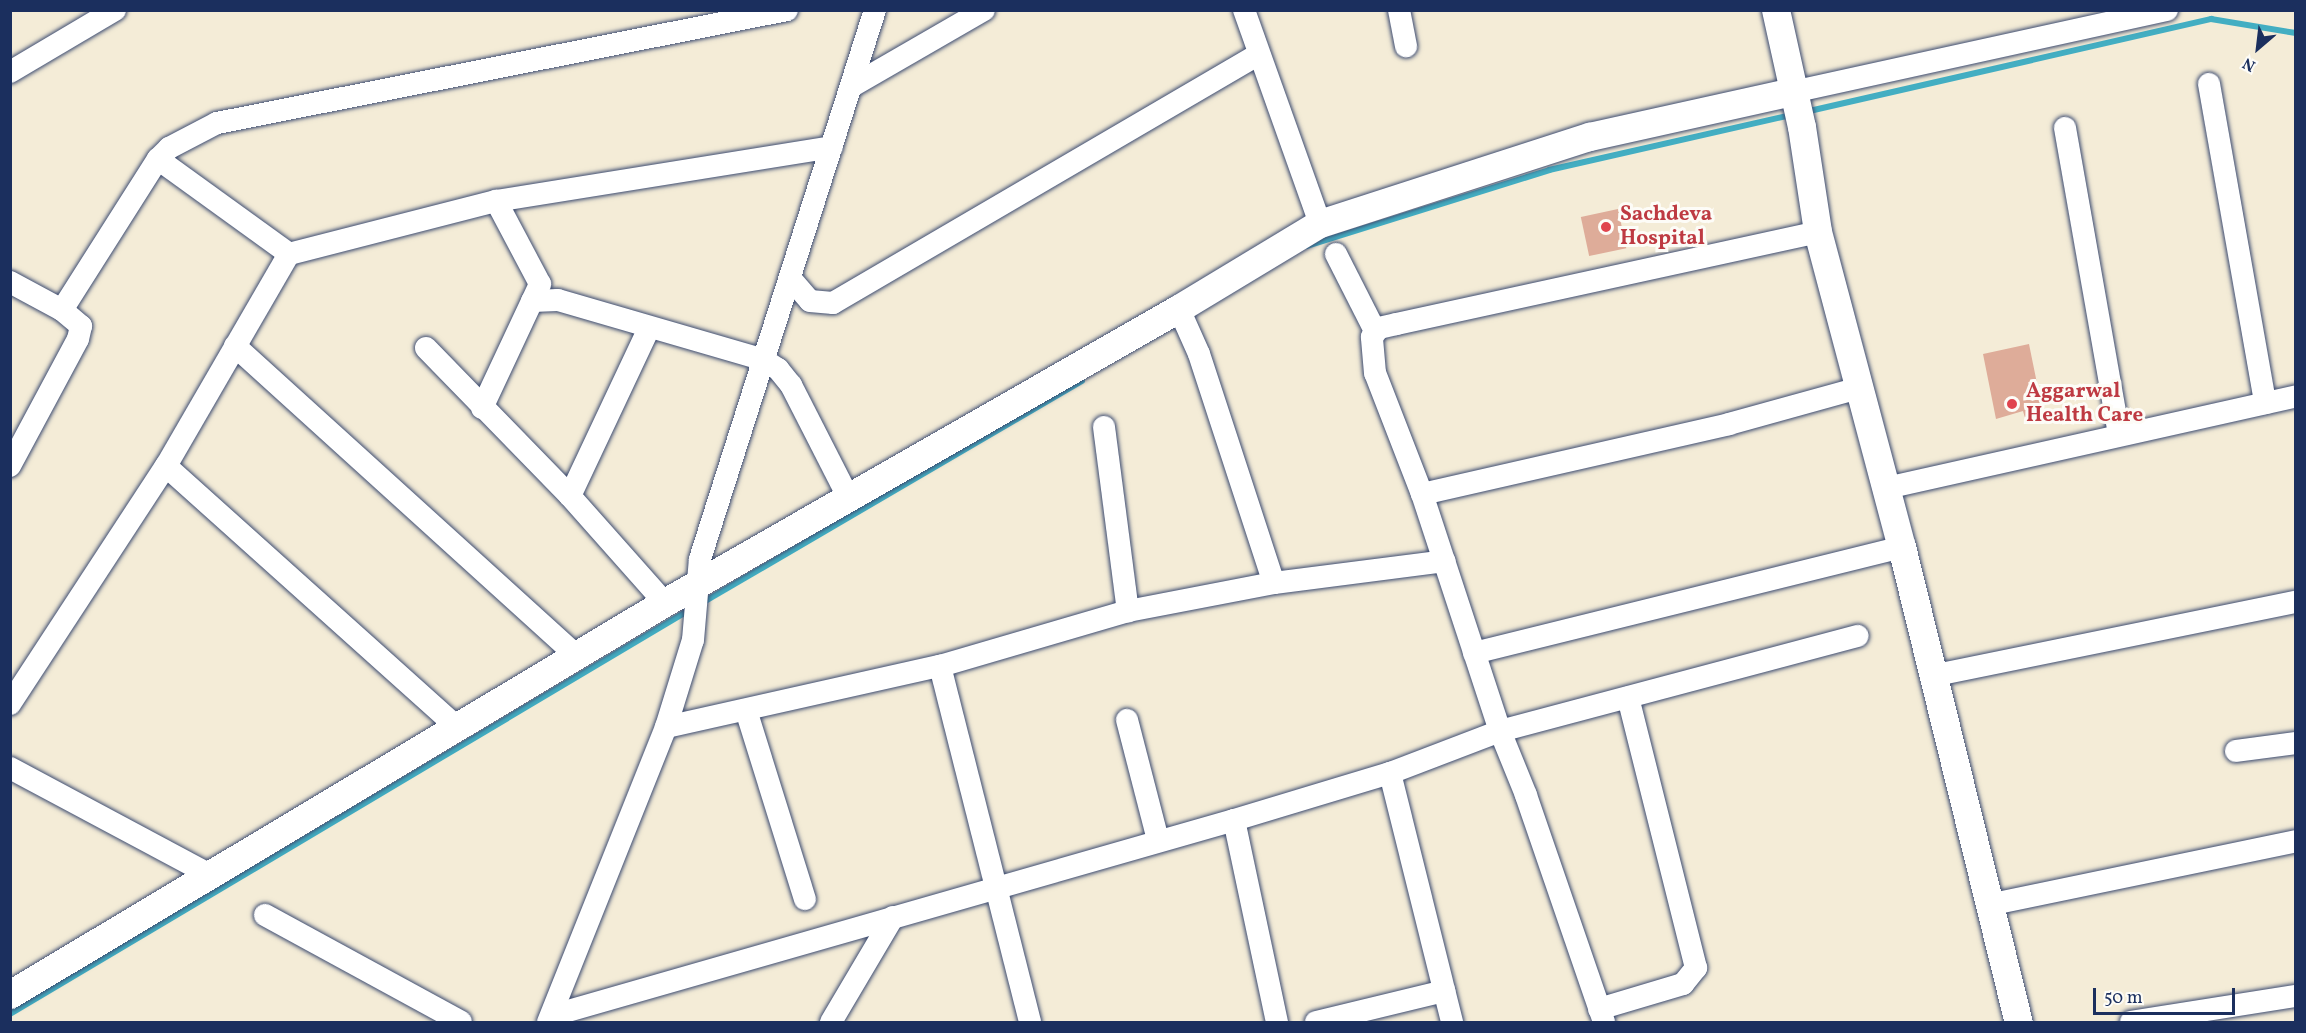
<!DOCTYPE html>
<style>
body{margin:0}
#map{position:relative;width:2306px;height:1033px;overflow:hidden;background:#f4ecd7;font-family:Vollkorn,serif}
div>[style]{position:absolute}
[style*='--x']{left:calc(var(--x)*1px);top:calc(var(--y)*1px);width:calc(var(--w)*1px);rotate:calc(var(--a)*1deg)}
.stream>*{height:6px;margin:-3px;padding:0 3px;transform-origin:3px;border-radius:3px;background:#43aec2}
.building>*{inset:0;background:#deac99;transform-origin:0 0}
.roads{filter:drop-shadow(0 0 2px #3c4b70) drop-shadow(0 0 2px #3c4b70)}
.minor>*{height:22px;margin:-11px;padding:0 11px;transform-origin:11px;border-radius:11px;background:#fff}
.tertiary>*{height:28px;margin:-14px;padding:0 14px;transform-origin:14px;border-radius:14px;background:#fff}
.dots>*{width:16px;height:16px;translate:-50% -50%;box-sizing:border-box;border:3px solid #fdfcf7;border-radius:50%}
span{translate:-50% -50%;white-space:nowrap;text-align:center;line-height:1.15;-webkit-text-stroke:6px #fdfcf7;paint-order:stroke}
.health-label{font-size:21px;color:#be3a42;font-weight:700}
.left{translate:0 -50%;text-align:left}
.frame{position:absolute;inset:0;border:12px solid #1b2f5e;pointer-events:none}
.north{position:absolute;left:2228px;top:18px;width:60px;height:60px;-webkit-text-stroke:4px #fdfcf7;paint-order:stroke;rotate:208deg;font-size:16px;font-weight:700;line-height:24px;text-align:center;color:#1b2f5e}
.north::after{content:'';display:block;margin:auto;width:21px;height:27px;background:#1b2f5e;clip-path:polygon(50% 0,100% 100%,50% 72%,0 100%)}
.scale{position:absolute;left:2093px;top:988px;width:142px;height:27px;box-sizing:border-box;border:3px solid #1b2f5e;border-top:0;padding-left:8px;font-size:18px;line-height:21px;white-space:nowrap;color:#1b2f5e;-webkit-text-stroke:4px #fdfcf7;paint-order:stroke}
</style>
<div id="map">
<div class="stream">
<div style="--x:1805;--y:112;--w:417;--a:-12.9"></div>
<div style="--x:2211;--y:19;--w:86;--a:9.4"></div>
<div style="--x:1307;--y:246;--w:254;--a:-17.4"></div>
<div style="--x:1549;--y:170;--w:249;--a:-12.8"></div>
<div style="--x:702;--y:603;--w:440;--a:-30.3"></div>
<div style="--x:10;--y:1014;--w:792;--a:-30.74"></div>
</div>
<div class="building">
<div style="left:1618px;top:209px;width:40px;height:38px;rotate:78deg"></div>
<div style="clip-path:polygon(2029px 344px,2043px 413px,2025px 418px,2023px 411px,1996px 419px,1983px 354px)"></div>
</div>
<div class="roads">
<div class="minor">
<div style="--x:1244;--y:10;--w:227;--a:70.4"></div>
<div style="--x:1399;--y:10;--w:37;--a:79"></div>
<div style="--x:10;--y:72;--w:122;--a:-30.6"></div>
<div style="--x:2209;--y:84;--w:324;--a:80"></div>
<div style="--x:854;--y:85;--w:150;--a:-30"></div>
<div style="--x:1793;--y:92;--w:383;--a:-12.4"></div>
<div style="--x:2065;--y:128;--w:311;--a:80"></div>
<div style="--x:158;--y:159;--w:162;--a:35.9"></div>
<div style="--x:1336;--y:254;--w:86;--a:63.1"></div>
<div style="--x:790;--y:278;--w:30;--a:49"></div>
<div style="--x:810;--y:301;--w:23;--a:5"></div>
<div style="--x:833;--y:303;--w:492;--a:-30.3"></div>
<div style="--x:10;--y:282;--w:59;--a:28.3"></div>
<div style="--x:62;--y:310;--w:25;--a:40"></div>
<div style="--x:81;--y:326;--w:13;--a:103"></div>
<div style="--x:78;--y:339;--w:144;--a:118.2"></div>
<div style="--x:532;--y:301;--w:26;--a:-2"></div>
<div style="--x:558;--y:300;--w:215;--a:16.2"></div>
<div style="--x:764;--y:360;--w:17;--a:33"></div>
<div style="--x:778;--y:369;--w:21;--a:51"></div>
<div style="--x:791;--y:385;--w:128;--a:63"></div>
<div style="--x:1179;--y:309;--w:49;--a:66"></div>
<div style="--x:1199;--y:354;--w:241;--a:71.9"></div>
<div style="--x:62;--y:310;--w:179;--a:-57.6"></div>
<div style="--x:158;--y:159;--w:16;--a:-45"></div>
<div style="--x:169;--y:148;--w:54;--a:-27.5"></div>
<div style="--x:217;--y:123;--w:581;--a:-11.21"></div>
<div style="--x:235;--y:346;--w:462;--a:42.2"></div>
<div style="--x:426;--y:348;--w:206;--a:45.8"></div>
<div style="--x:570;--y:496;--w:143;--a:48.4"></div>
<div style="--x:482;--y:408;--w:137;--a:-64.9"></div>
<div style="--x:540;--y:284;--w:94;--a:-117.9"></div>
<div style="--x:1104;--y:427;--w:186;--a:82.6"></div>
<div style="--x:166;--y:466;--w:391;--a:41.9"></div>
<div style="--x:1886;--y:488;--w:420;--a:-12.6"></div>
<div style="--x:1422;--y:494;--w:315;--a:-12.8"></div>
<div style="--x:1729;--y:424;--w:135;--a:-15.5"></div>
<div style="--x:570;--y:496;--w:186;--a:-64.8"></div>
<div style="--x:1474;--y:653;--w:441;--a:-13.9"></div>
<div style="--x:940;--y:666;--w:367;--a:75.8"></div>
<div style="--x:1931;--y:676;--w:372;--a:-11.5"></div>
<div style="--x:10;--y:704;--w:285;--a:-56.8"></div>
<div style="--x:166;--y:466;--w:245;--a:-59.9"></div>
<div style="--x:289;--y:254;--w:214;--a:-14.4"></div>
<div style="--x:496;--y:201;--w:340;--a:-9.1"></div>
<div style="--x:746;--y:710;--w:198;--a:72.7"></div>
<div style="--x:1127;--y:720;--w:124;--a:75.5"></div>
<div style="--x:666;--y:727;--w:281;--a:-12.6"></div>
<div style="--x:940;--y:666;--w:196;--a:-16.3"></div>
<div style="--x:1128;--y:611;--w:149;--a:-10.9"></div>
<div style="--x:1274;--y:583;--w:172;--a:-7.3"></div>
<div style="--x:2236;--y:751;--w:61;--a:-7.6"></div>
<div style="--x:10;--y:768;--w:227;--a:28.1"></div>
<div style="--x:1390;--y:773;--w:257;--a:76"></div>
<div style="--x:1234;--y:820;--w:207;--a:78"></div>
<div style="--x:1988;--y:905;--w:315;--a:-11.7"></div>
<div style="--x:265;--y:915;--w:223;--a:28.6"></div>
<div style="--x:1599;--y:1009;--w:88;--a:-16.6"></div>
<div style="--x:1683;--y:984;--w:21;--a:-51"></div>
<div style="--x:1696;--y:968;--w:279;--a:-104.1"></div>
<div style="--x:561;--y:1013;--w:700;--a:-16"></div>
<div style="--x:1234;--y:820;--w:163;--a:-16.8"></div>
<div style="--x:1390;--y:773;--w:118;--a:-20.9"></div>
<div style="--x:1500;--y:731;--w:370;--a:-14.9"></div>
<div style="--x:548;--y:1022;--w:318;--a:-68.2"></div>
<div style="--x:666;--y:727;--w:91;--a:-72.8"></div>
<div style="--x:693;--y:640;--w:81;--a:-85.1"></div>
<div style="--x:700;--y:559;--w:576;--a:-72.32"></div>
<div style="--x:831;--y:1022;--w:122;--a:-59.4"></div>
<div style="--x:1316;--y:1022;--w:132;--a:-13.6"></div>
<div style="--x:1604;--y:1022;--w:240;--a:-109"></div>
<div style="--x:1526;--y:795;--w:69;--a:-112.1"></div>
<div style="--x:1500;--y:731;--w:250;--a:-108.2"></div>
<div style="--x:1422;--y:494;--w:130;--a:-111.2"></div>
<div style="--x:1375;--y:373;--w:36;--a:-95"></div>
<div style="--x:1372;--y:337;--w:11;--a:-52"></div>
<div style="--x:1379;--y:328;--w:18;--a:-13"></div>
<div style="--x:1397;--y:324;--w:431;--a:-12.3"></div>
<div style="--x:2131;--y:1022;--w:167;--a:-9"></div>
</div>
<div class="tertiary">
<div style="--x:1776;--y:10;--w:120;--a:77.5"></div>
<div style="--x:1802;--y:127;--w:106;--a:81.3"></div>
<div style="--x:1818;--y:232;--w:326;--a:75.1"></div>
<div style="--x:1902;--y:547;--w:489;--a:76.2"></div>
<div style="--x:10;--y:995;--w:763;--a:-30.9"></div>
<div style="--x:665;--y:603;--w:592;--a:-29.77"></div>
<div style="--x:1179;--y:309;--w:165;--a:-31.1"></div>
<div style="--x:1320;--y:224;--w:284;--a:-17.9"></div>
<div style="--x:1590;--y:137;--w:208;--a:-12.5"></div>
</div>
</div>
<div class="dots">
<div style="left:1606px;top:227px;background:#e0444e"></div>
<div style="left:2012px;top:404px;background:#e0444e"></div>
</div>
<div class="health-label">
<span class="left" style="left:1620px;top:227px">Sachdeva<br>Hospital</span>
<span class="left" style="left:2026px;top:404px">Aggarwal<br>Health Care</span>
</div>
<div class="frame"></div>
<div class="north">N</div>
<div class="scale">50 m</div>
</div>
